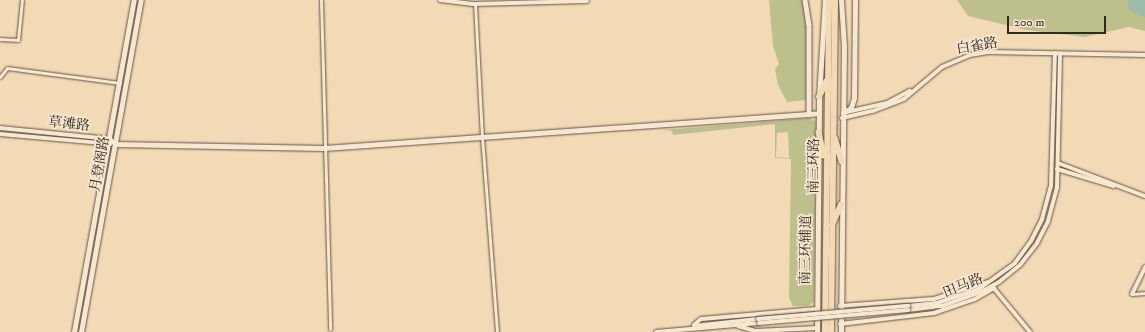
<!DOCTYPE html>
<meta charset="utf-8">
<style>
body{margin:0}
#map{position:relative;width:1145px;height:332px;overflow:hidden;background:#f3dab6;font-family:"IM FELL DW Pica","Noto Serif SC",serif}
div>[style]{position:absolute}
[style*='--x']{left:calc(var(--x)*1px);top:calc(var(--y)*1px);width:calc(var(--w)*1px);rotate:calc(var(--a)*1deg)}
.green>*{inset:0;background:#bdbf8d}
.water>*{inset:0;background:#9cbbaa}
.roads{filter:drop-shadow(0 0 1px #625445) drop-shadow(0 0 1px #625445)}
.minor>*{height:3px;margin:-1.5px;padding:0 1.5px;transform-origin:1.5px;border-radius:1.5px;background:#f7e7d0}
.tertiary>*{height:4px;margin:-2px;padding:0 2px;transform-origin:2px;border-radius:2px;background:#f7e7d0}
.secondary>*{height:4.5px;margin:-2.25px;padding:0 2.25px;transform-origin:2.25px;border-radius:2.25px;background:#f7e7d0}
.trunk>*{height:5.5px;margin:-2.75px;padding:0 2.75px;transform-origin:2.75px;border-radius:2.75px;background:#f3dab6}
.bridges{filter:drop-shadow(0 0 1px #625445) drop-shadow(0 0 1px #625445)}
.tertiary-bridge>*{height:4px;margin:-2px;padding:0 2px;transform-origin:2px;border-radius:2px;background:#f7e7d0}
span{translate:-50% -50%;white-space:nowrap;text-align:center;line-height:1.15;-webkit-text-stroke:3.5px #f7e7d0;paint-order:stroke}
.street-label{font-size:14px;color:#31281f}
.scale{position:absolute;left:1007px;top:16px;width:99px;height:18px;box-sizing:border-box;border:2px solid #31281f;border-top:0;padding-left:5px;font-size:12px;line-height:14px;white-space:nowrap;color:#31281f;-webkit-text-stroke:3px #f7e7d0;paint-order:stroke}
</style>
<div id="map">
<div class="green">
<div style="clip-path:polygon(769px 0,803px 0,806px 23px,806px 100px,787px 102px,778px 85px,775px 69px,779px 64px,773px 46px)"></div>
<div style="clip-path:polygon(957px 0,1145px 0,1145px 31px,1129px 27px,1085px 37px,1027px 30px,968px 16px)"></div>
<div style="clip-path:polygon(evenodd,809px 118px,816px 121px,814px 302px,808px 306px,793px 306px,789px 298px,791px 159px,775px 158px,775px 124px,673px 135px,672px 131px,663px 130px,809px 118px,788px 132px,789px 158px,776px 157px,777px 133px,788px 132px)"></div>
</div>
<div class="water">
<div style="clip-path:polygon(1128px 0,1145px 0,1145px 17px,1134px 13px,1128px 8px)"></div>
</div>
<div class="roads">
<div class="minor">
<div style="--x:321;--y:0;--w:329;--a:88.4"></div>
<div style="--x:475;--y:4;--w:133;--a:87"></div>
<div style="--x:482;--y:137;--w:196;--a:85.6"></div>
<div style="--x:0;--y:39;--w:18;--a:3"></div>
<div style="--x:18;--y:40;--w:40;--a:-84.3"></div>
<div style="--x:0;--y:77;--w:11;--a:-52"></div>
<div style="--x:7;--y:68;--w:114;--a:7.6"></div>
<div style="--x:1132;--y:294;--w:13;--a:-4"></div>
</div>
<div class="tertiary">
<div style="--x:440;--y:0;--w:35;--a:7"></div>
<div style="--x:475;--y:4;--w:112;--a:-1.5"></div>
<div style="--x:847;--y:112;--w:41;--a:-12.7"></div>
<div style="--x:887;--y:103;--w:26;--a:-28"></div>
<div style="--x:842;--y:118;--w:32;--a:-13"></div>
<div style="--x:873;--y:111;--w:33;--a:-21"></div>
<div style="--x:904;--y:99;--w:50;--a:-40.1"></div>
<div style="--x:942;--y:67;--w:30;--a:-23"></div>
<div style="--x:970;--y:55;--w:20;--a:-9"></div>
<div style="--x:990;--y:52;--w:155;--a:1.1"></div>
<div style="--x:0;--y:128;--w:111;--a:5.7"></div>
<div style="--x:110;--y:139;--w:7;--a:45"></div>
<div style="--x:0;--y:134;--w:111;--a:5.1"></div>
<div style="--x:1058;--y:163;--w:93;--a:20.8"></div>
<div style="--x:1057;--y:169;--w:59;--a:16.9"></div>
<div style="--x:992;--y:286;--w:60;--a:50.4"></div>
<div style="--x:1132;--y:294;--w:30;--a:-64"></div>
<div style="--x:840;--y:306;--w:94;--a:-4.3"></div>
<div style="--x:934;--y:299;--w:57;--a:-17.5"></div>
<div style="--x:908;--y:306;--w:29;--a:-6"></div>
<div style="--x:937;--y:303;--w:44;--a:-18.4"></div>
<div style="--x:979;--y:289;--w:44;--a:-35.8"></div>
<div style="--x:1015;--y:263;--w:27;--a:-54"></div>
<div style="--x:1031;--y:241;--w:25;--a:-63"></div>
<div style="--x:1042;--y:219;--w:34;--a:-75"></div>
<div style="--x:1051;--y:186;--w:133;--a:-88.3"></div>
<div style="--x:908;--y:310;--w:34;--a:-7"></div>
<div style="--x:942;--y:306;--w:41;--a:-19.7"></div>
<div style="--x:981;--y:292;--w:21;--a:-29"></div>
<div style="--x:999;--y:282;--w:27;--a:-39"></div>
<div style="--x:1020;--y:265;--w:28;--a:-52"></div>
<div style="--x:1037;--y:243;--w:25;--a:-63"></div>
<div style="--x:1048;--y:221;--w:34;--a:-75"></div>
<div style="--x:1057;--y:188;--w:134;--a:-88.7"></div>
<div style="--x:840;--y:324;--w:95;--a:-6.7"></div>
<div style="--x:934;--y:313;--w:43;--a:-18.9"></div>
<div style="--x:975;--y:299;--w:22;--a:-30"></div>
<div style="--x:694;--y:325;--w:9;--a:-41"></div>
<div style="--x:701;--y:319;--w:116;--a:-4.9"></div>
<div style="--x:694;--y:326;--w:64;--a:-6.2"></div>
<div style="--x:738;--y:326;--w:19;--a:16"></div>
<div style="--x:756;--y:331;--w:61;--a:-2.8"></div>
<div style="--x:656;--y:332;--w:103;--a:-5"></div>
</div>
<div class="secondary">
<div style="--x:805;--y:0;--w:24;--a:81"></div>
<div style="--x:809;--y:24;--w:88;--a:90"></div>
<div style="--x:843;--y:113;--w:9;--a:-32"></div>
<div style="--x:851;--y:108;--w:10;--a:-73"></div>
<div style="--x:854;--y:98;--w:98;--a:-89.4"></div>
<div style="--x:115;--y:144;--w:209;--a:1.1"></div>
<div style="--x:324;--y:148;--w:496;--a:-4"></div>
<div style="--x:74;--y:332;--w:337;--a:-79.8"></div>
<div style="--x:81;--y:332;--w:337;--a:-79.8"></div>
<div style="--x:817;--y:332;--w:235;--a:-89.5"></div>
<div style="--x:819;--y:97;--w:97;--a:-86.5"></div>
<div style="--x:841;--y:332;--w:285;--a:-89.4"></div>
<div style="--x:844;--y:47;--w:47;--a:-93.7"></div>
</div>
<div class="trunk">
<div style="--x:819;--y:97;--w:17;--a:-65"></div>
<div style="--x:819;--y:132;--w:24;--a:78"></div>
<div style="--x:835;--y:138;--w:24;--a:73"></div>
<div style="--x:832;--y:225;--w:22;--a:-66"></div>
<div style="--x:825;--y:332;--w:332;--a:-89.3"></div>
<div style="--x:831;--y:332;--w:332;--a:-89.3"></div>
</div>
</div>
<div class="bridges">
<div class="tertiary-bridge">
<div style="--x:758;--y:319;--w:151;--a:-5"></div>
<div style="--x:759;--y:323;--w:150;--a:-5"></div>
</div>
</div>
<div class="street-label">
<span style="left:977px;top:46px;rotate:-9deg">白雀路</span>
<span style="left:69px;top:124px;rotate:6deg">草滩路</span>
<span style="left:100px;top:164px;rotate:-80deg">月登阁路</span>
<span style="left:814px;top:166px;rotate:-89deg">南三环路</span>
<span style="left:806px;top:250px;rotate:-89deg">南三环辅道</span>
<span style="left:963px;top:286px;rotate:-22deg">田马路</span>
</div>
<div class="scale">200 m</div>
</div>
